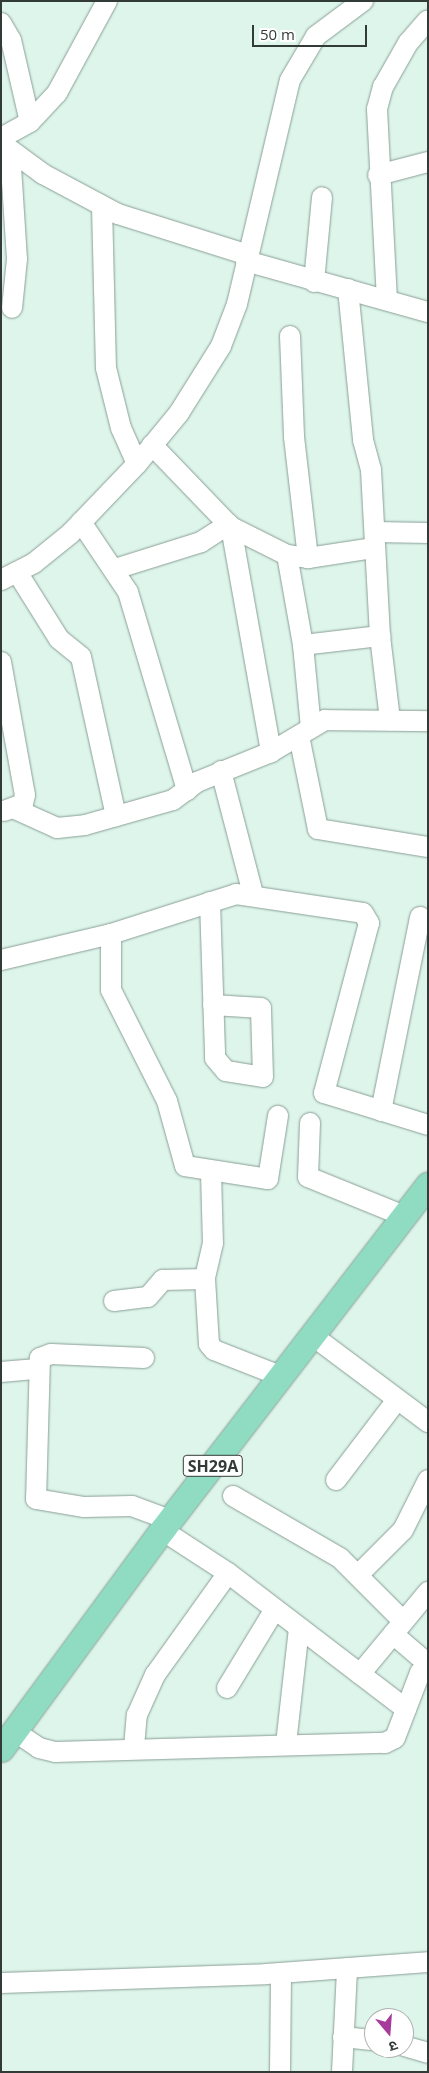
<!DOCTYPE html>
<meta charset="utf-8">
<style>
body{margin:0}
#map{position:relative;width:429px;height:2073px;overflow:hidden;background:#def5eb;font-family:"Open Sans","Noto Sans Devanagari",sans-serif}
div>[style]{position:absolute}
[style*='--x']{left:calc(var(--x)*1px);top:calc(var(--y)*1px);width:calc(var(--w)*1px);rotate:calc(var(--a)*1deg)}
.roads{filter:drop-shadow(0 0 1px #899f96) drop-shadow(0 0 1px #899f96)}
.minor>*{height:20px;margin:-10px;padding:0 10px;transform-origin:10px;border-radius:10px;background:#fff}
.major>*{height:25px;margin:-12.5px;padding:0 12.5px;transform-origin:12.5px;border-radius:12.5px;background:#8fdcc2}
span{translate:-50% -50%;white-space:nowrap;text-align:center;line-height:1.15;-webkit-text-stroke:4.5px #fff;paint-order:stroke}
.shield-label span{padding:1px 4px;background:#fff;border:1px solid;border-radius:4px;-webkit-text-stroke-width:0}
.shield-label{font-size:16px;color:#323b37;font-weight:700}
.frame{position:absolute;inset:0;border:2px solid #323b37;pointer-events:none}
.north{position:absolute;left:364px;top:2008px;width:50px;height:50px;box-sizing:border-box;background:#fff;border:1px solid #adb1af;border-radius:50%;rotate:162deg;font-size:14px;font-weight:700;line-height:20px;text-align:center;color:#323b37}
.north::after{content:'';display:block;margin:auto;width:18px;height:22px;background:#a73b9b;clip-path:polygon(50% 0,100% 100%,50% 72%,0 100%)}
.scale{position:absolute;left:252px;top:25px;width:115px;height:22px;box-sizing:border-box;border:2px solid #323b37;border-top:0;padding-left:6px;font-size:15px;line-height:18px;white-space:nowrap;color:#323b37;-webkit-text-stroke:4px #fff;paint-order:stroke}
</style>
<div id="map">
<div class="roads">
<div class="minor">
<div style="--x:1;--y:23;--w:20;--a:60"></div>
<div style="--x:11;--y:40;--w:84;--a:77"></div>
<div style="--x:1;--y:138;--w:33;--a:-29"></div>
<div style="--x:30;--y:122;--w:40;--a:-47"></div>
<div style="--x:57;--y:93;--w:105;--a:-61.5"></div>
<div style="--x:1;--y:143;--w:52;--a:36.4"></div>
<div style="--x:43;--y:174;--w:85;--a:28.1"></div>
<div style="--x:118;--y:214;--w:136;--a:17.5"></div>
<div style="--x:10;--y:151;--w:108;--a:86.3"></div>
<div style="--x:17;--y:259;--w:49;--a:95.8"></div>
<div style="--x:378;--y:175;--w:52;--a:-14.6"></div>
<div style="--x:102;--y:206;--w:162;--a:88.6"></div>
<div style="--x:106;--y:368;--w:62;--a:76"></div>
<div style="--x:121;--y:428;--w:39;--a:66"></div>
<div style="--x:246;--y:261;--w:189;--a:15.7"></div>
<div style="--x:314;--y:282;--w:85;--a:-84.6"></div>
<div style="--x:348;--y:289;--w:152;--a:84.3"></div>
<div style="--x:363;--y:440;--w:31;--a:75"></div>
<div style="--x:371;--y:470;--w:166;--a:86.9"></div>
<div style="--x:380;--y:636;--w:85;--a:83.2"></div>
<div style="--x:387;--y:300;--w:191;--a:-93"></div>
<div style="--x:377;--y:109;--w:23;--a:-75"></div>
<div style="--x:383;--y:87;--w:51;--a:-60.4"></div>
<div style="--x:408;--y:43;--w:30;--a:-49"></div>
<div style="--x:290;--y:336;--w:101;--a:87.7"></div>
<div style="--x:294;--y:437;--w:122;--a:83.4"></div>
<div style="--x:152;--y:445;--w:114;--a:46.1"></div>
<div style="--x:231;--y:527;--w:63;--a:26.6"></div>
<div style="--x:287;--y:555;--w:21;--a:8"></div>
<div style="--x:308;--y:558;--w:67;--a:-8.6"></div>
<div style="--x:81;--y:522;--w:84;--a:56.1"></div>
<div style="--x:128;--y:592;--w:207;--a:73.4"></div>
<div style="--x:231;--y:527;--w:229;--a:79.9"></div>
<div style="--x:375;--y:532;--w:53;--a:1.1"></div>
<div style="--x:287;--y:555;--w:91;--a:79.9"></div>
<div style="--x:303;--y:645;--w:83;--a:84.5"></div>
<div style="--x:115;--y:569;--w:90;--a:-17.4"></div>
<div style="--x:201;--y:542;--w:33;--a:-33"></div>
<div style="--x:17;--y:572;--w:79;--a:57.9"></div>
<div style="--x:59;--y:639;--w:28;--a:39"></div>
<div style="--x:81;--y:657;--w:163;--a:77.6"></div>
<div style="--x:1;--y:580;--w:37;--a:-27"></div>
<div style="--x:34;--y:563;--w:46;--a:-38.9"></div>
<div style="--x:70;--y:534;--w:97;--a:-46.3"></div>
<div style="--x:137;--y:464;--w:66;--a:-50.5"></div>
<div style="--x:179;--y:413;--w:79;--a:-57.9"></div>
<div style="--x:221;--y:346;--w:45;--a:-69.1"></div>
<div style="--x:237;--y:304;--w:230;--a:-76.7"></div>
<div style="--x:290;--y:80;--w:51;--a:-59.4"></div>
<div style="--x:316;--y:36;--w:59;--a:-36.7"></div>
<div style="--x:303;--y:645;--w:78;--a:-6.7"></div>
<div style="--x:1;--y:662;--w:135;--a:79.8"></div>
<div style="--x:25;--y:795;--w:9;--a:103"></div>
<div style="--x:23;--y:804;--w:20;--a:160"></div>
<div style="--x:299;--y:736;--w:95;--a:78.5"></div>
<div style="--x:318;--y:829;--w:111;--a:9.3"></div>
<div style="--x:221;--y:771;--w:127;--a:75.4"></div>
<div style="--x:15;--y:809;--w:46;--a:24.3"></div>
<div style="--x:57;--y:828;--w:28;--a:-6"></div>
<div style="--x:85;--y:825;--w:91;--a:-15.9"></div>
<div style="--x:173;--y:800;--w:30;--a:-37"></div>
<div style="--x:197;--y:782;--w:80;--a:-22.1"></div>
<div style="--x:271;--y:752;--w:63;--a:-30.7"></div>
<div style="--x:325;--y:720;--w:103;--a:0.6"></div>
<div style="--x:210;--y:902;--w:151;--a:88.1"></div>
<div style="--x:215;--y:1053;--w:5;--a:90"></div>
<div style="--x:215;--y:1058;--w:17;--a:50"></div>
<div style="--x:226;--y:1071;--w:37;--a:9"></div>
<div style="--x:263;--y:1077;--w:69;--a:-91.7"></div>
<div style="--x:261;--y:1008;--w:48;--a:-176.4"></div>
<div style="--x:111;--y:934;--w:56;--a:90"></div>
<div style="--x:111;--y:990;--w:124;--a:63.2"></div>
<div style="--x:167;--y:1101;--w:67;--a:74.5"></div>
<div style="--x:185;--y:1166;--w:84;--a:8.9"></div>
<div style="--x:268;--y:1179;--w:64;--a:-81"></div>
<div style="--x:1;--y:960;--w:113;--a:-13.3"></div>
<div style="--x:111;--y:934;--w:131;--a:-17.7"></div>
<div style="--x:236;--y:894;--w:128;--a:8.5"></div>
<div style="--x:363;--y:913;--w:12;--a:59"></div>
<div style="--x:369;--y:923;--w:176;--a:104.8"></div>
<div style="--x:324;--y:1093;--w:109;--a:17.1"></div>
<div style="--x:381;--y:1111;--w:198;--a:-78.6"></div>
<div style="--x:310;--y:1123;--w:54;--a:92.1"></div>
<div style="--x:308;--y:1177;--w:104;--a:22.1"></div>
<div style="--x:211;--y:1173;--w:70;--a:88.4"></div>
<div style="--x:213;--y:1243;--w:37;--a:103"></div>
<div style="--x:205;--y:1279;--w:65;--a:86.5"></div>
<div style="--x:209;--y:1344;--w:8;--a:50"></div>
<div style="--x:214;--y:1350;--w:74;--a:21.4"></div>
<div style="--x:114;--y:1301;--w:34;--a:-7"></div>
<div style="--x:148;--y:1297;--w:23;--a:-49"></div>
<div style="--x:163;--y:1280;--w:42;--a:-1.4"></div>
<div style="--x:313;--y:1336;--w:144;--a:36.8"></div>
<div style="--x:144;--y:1358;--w:93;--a:-177.5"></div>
<div style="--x:51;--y:1354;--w:12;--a:160"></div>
<div style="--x:40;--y:1358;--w:141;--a:91.6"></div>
<div style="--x:36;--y:1499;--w:49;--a:9.5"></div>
<div style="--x:84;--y:1507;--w:48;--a:-1.2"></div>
<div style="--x:132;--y:1506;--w:40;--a:20.2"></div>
<div style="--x:1;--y:1372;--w:36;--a:-5"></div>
<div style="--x:336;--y:1480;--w:101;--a:-52.7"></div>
<div style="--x:233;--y:1496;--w:124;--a:30.1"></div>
<div style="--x:340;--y:1558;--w:89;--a:45"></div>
<div style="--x:162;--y:1530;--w:79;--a:33.1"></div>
<div style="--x:228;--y:1573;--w:224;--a:37.4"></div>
<div style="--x:359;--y:1574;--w:62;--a:-45"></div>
<div style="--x:403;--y:1530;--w:56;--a:-63.4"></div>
<div style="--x:393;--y:1634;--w:46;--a:40.6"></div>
<div style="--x:360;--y:1674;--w:107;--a:-50.3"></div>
<div style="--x:227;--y:1688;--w:92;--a:-58.7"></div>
<div style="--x:14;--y:1731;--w:30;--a:34"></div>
<div style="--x:39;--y:1748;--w:16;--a:14"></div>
<div style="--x:55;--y:1752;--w:330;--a:-1.6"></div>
<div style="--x:385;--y:1743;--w:11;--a:-27"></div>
<div style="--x:395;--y:1738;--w:70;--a:-69"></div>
<div style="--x:420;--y:1673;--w:9;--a:-32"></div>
<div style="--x:286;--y:1744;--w:117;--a:-83.6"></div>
<div style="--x:134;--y:1747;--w:32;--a:-85"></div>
<div style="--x:137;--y:1715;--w:44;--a:-65.8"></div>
<div style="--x:155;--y:1675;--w:125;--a:-54.4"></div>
<div style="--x:1;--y:1983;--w:265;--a:-1.9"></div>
<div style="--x:266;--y:1974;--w:162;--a:-4.2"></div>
<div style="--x:343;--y:2037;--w:31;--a:6"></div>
<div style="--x:404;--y:2046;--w:25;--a:16"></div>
<div style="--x:280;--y:2072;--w:99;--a:-89.4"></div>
<div style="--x:342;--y:2072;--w:104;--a:-87.2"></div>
</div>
<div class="major">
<div style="--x:1;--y:1749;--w:272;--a:-53.7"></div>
<div style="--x:162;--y:1530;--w:436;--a:-52.4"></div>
</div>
</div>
<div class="shield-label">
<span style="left:213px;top:1466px">SH29A</span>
</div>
<div class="frame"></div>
<div class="north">उ</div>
<div class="scale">50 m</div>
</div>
